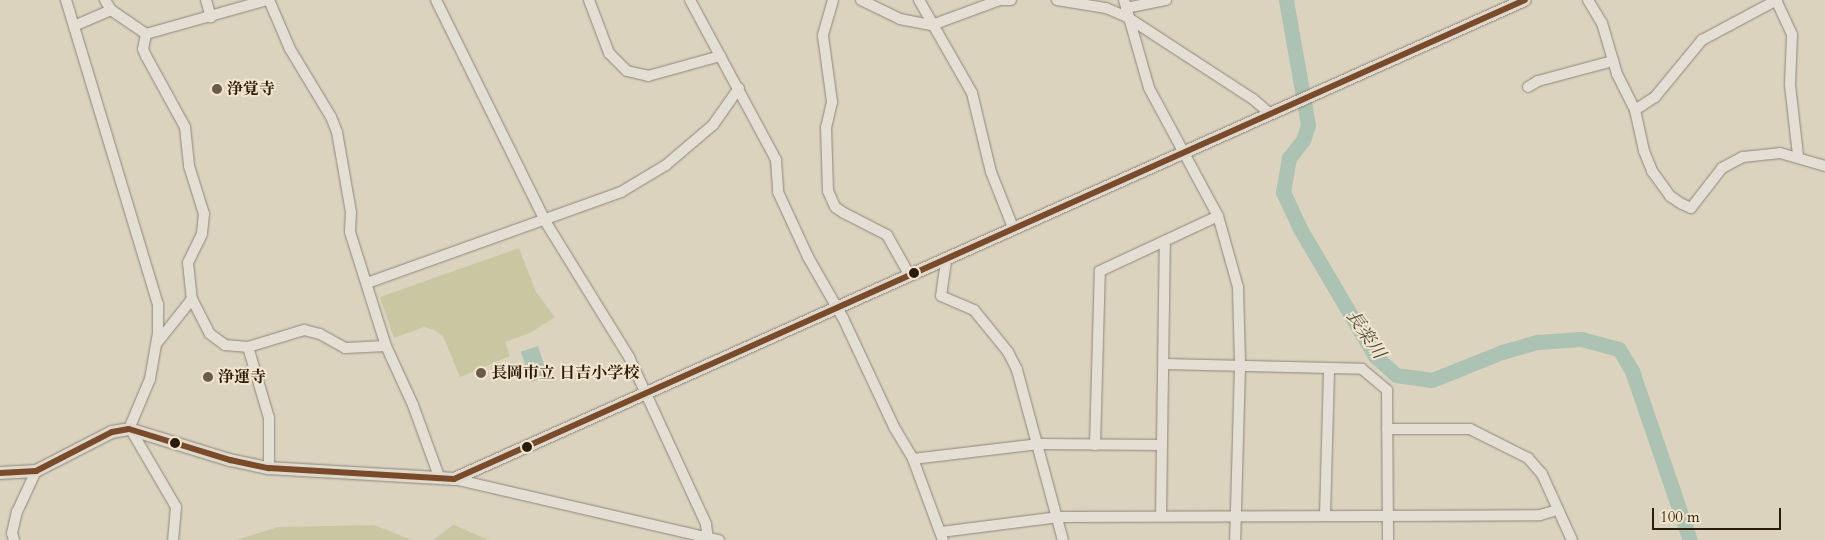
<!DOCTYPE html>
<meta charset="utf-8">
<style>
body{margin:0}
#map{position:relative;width:1825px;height:540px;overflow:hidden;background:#dcd3bf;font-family:Cardo,"Noto Serif JP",serif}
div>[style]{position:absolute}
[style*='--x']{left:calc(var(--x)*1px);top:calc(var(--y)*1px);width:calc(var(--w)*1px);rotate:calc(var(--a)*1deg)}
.green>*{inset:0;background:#c9c7a2}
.water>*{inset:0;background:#acc2b2;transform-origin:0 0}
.river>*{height:15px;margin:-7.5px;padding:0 7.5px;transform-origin:7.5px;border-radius:7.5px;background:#acc2b2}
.roads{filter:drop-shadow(0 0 1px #8d8779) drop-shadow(0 0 1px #8d8779)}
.minor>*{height:10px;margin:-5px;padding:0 5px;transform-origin:5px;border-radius:5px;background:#e4dfd5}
.major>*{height:12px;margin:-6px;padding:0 6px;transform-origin:6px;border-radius:6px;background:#dfd9cd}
.bus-1>*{height:6px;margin:-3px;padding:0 3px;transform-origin:3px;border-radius:3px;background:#7a4b2a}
.dots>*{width:14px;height:14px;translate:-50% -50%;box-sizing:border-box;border:2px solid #f1e5cd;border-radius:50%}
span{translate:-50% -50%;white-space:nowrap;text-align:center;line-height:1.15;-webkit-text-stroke:4px #f1e5cd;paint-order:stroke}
.poi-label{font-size:16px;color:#2b1b09;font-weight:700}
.left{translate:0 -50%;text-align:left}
.water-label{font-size:18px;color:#4b4b3a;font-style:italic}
.scale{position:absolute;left:1652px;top:508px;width:129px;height:22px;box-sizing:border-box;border:2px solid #2b1b09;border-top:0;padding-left:6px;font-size:15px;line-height:18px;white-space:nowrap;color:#2b1b09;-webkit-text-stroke:4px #f1e5cd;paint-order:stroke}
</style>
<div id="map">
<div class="green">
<div style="clip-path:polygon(519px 248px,536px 292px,555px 317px,530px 333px,505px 342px,510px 356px,460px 377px,443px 336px,434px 330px,424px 327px,394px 338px,380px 297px)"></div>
<div style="clip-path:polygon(374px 525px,412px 540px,236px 540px,278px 527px)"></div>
<div style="clip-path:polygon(453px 525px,454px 525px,489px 540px,433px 540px)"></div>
</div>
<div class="water">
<div style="left:538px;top:346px;width:32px;height:18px;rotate:72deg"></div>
</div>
<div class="river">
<div style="--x:1286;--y:0;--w:127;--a:80"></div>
<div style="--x:1308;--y:125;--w:16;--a:108"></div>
<div style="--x:1303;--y:140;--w:23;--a:128"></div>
<div style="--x:1289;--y:158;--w:35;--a:100"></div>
<div style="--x:1283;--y:192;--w:38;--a:65"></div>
<div style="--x:1299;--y:227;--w:150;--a:59.5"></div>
<div style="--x:1375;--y:356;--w:28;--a:42"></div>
<div style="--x:1396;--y:375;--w:36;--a:8"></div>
<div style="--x:1432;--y:380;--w:75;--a:-21.8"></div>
<div style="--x:1502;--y:352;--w:37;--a:-16"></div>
<div style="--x:1538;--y:342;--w:43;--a:-4"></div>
<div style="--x:1581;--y:339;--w:39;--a:15"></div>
<div style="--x:1619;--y:349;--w:26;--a:59"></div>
<div style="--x:1632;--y:371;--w:179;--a:71.1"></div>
</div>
<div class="roads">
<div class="minor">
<div style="--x:66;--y:0;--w:318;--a:73.2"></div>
<div style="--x:158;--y:304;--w:29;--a:90"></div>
<div style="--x:158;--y:333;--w:47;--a:99.9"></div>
<div style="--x:150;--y:379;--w:54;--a:112.8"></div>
<div style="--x:105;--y:0;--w:12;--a:59"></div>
<div style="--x:111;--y:10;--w:42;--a:34.4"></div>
<div style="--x:146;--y:34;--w:126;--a:-15.7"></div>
<div style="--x:206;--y:0;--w:18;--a:74"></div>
<div style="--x:269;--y:0;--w:53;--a:66.8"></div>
<div style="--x:290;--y:49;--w:79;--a:58.9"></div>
<div style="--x:331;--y:117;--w:16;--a:68"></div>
<div style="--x:337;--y:132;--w:81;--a:80.1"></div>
<div style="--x:351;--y:212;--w:20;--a:93"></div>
<div style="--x:350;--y:232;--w:120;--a:72.5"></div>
<div style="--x:386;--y:346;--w:65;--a:65.4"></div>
<div style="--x:413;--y:405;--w:79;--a:70"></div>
<div style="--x:436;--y:0;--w:246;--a:63.7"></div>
<div style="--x:545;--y:221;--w:160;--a:58.3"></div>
<div style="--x:629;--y:357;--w:184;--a:65.2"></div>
<div style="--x:706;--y:524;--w:16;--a:83"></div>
<div style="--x:589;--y:0;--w:57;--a:69.3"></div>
<div style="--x:609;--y:53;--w:25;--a:45"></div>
<div style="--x:627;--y:71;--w:22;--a:13"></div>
<div style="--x:648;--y:76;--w:75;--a:-15.5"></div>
<div style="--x:690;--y:0;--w:182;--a:61.7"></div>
<div style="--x:776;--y:160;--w:32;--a:86"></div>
<div style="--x:778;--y:192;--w:72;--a:65.2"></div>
<div style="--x:808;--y:257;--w:70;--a:60.2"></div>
<div style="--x:843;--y:318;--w:120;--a:64.9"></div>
<div style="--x:894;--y:427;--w:37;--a:59"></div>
<div style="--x:913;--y:459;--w:86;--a:69.7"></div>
<div style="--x:833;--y:0;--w:37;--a:106"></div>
<div style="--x:823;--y:36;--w:67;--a:82.2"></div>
<div style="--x:832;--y:102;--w:26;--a:103"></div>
<div style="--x:826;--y:127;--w:64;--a:88.2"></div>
<div style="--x:828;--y:191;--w:17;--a:66"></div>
<div style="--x:835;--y:207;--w:11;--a:34"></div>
<div style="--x:844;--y:213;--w:48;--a:27.1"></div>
<div style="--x:887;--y:235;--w:47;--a:60.7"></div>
<div style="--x:861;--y:0;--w:43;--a:26"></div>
<div style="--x:900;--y:19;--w:33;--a:11"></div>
<div style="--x:932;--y:25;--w:72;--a:-20.2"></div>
<div style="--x:1000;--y:0;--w:11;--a:0"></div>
<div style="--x:919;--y:0;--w:107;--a:60.3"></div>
<div style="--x:972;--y:93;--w:81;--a:76.5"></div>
<div style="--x:991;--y:172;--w:62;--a:68.4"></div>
<div style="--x:1057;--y:0;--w:50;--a:9.3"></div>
<div style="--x:1106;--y:8;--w:23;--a:23"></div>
<div style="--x:1127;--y:17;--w:150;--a:33.1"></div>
<div style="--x:1253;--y:99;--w:23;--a:41"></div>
<div style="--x:1124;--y:0;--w:91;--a:74.1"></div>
<div style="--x:1149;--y:88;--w:145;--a:61.7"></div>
<div style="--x:1218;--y:216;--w:74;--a:74.3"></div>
<div style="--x:1238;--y:287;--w:79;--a:88.5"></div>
<div style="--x:1240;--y:366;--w:174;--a:91.6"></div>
<div style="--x:1588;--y:0;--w:27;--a:59"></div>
<div style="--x:1602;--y:23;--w:53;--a:73.6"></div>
<div style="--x:1617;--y:74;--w:40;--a:63.4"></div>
<div style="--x:1635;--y:110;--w:42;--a:77.6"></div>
<div style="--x:1644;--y:151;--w:22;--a:68"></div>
<div style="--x:1652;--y:171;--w:31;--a:54"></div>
<div style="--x:1670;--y:196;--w:14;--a:34"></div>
<div style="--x:1682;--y:204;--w:10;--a:24"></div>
<div style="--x:1691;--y:208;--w:51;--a:-52.2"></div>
<div style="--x:1722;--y:168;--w:24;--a:-28"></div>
<div style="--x:1743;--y:157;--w:37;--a:-6"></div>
<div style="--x:1780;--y:153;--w:47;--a:16.1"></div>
<div style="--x:1776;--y:0;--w:38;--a:65"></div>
<div style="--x:1792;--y:35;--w:50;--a:92.3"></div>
<div style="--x:1790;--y:85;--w:70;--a:83.5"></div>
<div style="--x:1126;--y:8;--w:41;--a:-11.3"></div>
<div style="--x:74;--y:26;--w:40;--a:-23.4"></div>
<div style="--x:146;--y:34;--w:15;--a:101"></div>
<div style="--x:143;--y:49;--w:8;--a:67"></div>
<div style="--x:146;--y:56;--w:81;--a:61.2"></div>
<div style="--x:185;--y:127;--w:39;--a:84"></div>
<div style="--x:189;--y:166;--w:50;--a:72.6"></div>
<div style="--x:204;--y:214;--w:20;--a:96"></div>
<div style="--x:202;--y:234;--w:32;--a:116"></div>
<div style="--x:188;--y:263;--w:36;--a:84"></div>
<div style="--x:192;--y:299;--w:39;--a:63"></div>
<div style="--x:210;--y:334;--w:19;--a:36"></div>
<div style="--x:225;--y:345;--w:23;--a:5"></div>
<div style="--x:248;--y:347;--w:59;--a:-16.9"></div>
<div style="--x:304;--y:330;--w:16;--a:14"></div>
<div style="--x:320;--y:334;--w:29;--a:29"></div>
<div style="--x:345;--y:348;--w:41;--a:-2.8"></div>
<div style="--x:1528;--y:87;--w:12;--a:-31"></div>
<div style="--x:1538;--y:81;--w:78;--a:-14.9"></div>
<div style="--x:1635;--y:110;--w:24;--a:-33"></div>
<div style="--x:1655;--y:97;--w:74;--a:-50.5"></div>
<div style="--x:1702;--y:40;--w:85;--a:-28.1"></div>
<div style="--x:946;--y:261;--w:35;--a:98"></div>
<div style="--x:941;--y:296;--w:36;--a:23"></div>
<div style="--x:974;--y:310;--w:54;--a:51"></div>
<div style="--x:1008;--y:352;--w:20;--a:63"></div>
<div style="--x:1017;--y:370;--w:176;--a:74.9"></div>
<div style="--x:367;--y:283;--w:270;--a:-19.7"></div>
<div style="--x:621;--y:192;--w:52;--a:-31"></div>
<div style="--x:666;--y:165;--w:62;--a:-40.4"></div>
<div style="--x:713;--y:125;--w:45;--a:-54.9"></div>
<div style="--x:157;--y:343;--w:56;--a:-51.5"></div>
<div style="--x:248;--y:347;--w:74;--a:73.5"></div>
<div style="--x:269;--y:418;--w:50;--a:90"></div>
<div style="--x:1164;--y:364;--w:198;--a:1.4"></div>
<div style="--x:1362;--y:369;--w:33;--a:40"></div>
<div style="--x:1387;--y:390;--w:150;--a:89.6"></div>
<div style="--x:1387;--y:429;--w:83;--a:0"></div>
<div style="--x:1470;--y:429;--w:65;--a:26.6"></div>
<div style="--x:1528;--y:458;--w:21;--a:49"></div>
<div style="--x:1542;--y:474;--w:72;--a:65.6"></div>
<div style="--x:131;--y:430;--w:89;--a:59.7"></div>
<div style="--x:176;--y:507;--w:33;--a:95"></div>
<div style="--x:1095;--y:445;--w:174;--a:-88.4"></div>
<div style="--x:1100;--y:271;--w:130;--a:-25"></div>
<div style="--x:913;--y:459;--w:127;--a:-6.8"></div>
<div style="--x:1039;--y:444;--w:123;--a:0.5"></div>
<div style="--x:454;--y:479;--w:272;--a:13"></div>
<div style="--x:1325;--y:515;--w:146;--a:-88.4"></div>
<div style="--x:1161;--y:516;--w:275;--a:-89.2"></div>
<div style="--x:941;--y:532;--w:119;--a:-7.2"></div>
<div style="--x:1059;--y:517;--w:481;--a:-0.2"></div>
<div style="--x:1540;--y:515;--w:19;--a:-16"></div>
<div style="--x:14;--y:540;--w:7;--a:-106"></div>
<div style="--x:12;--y:533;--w:22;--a:-77"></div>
<div style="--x:17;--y:512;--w:45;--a:-65.1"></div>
</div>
<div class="major">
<div style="--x:0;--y:473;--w:36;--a:-3"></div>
<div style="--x:36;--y:471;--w:85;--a:-27.2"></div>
<div style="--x:112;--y:432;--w:17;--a:-10"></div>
<div style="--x:129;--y:429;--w:106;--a:17.1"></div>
<div style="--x:230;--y:460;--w:40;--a:12"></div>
<div style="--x:269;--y:468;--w:185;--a:3.4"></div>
<div style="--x:454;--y:479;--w:1173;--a:-24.1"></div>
</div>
</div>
<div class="bus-1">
<div style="--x:0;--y:473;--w:36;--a:-3"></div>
<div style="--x:36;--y:471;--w:85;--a:-27.2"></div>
<div style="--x:112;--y:432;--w:17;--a:-10"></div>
<div style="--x:129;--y:429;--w:106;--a:17.1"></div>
<div style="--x:230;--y:460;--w:40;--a:12"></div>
<div style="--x:269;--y:468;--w:185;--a:3.4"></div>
<div style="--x:454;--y:479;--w:1173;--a:-24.1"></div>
</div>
<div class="dots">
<div style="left:217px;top:89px;background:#695b49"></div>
<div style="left:914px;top:273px;background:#2b1b09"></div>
<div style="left:481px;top:373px;background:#695b49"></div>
<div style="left:208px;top:377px;background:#695b49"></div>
<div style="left:175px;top:443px;background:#2b1b09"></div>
<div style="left:527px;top:447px;background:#2b1b09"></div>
</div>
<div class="poi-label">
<span class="left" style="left:227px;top:89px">浄覚寺</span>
<span class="left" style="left:491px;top:373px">長岡市立 日吉小学校</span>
<span class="left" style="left:218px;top:377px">浄運寺</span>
</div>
<div class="water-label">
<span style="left:1365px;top:335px;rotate:56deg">長楽川</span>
</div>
<div class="scale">100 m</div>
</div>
